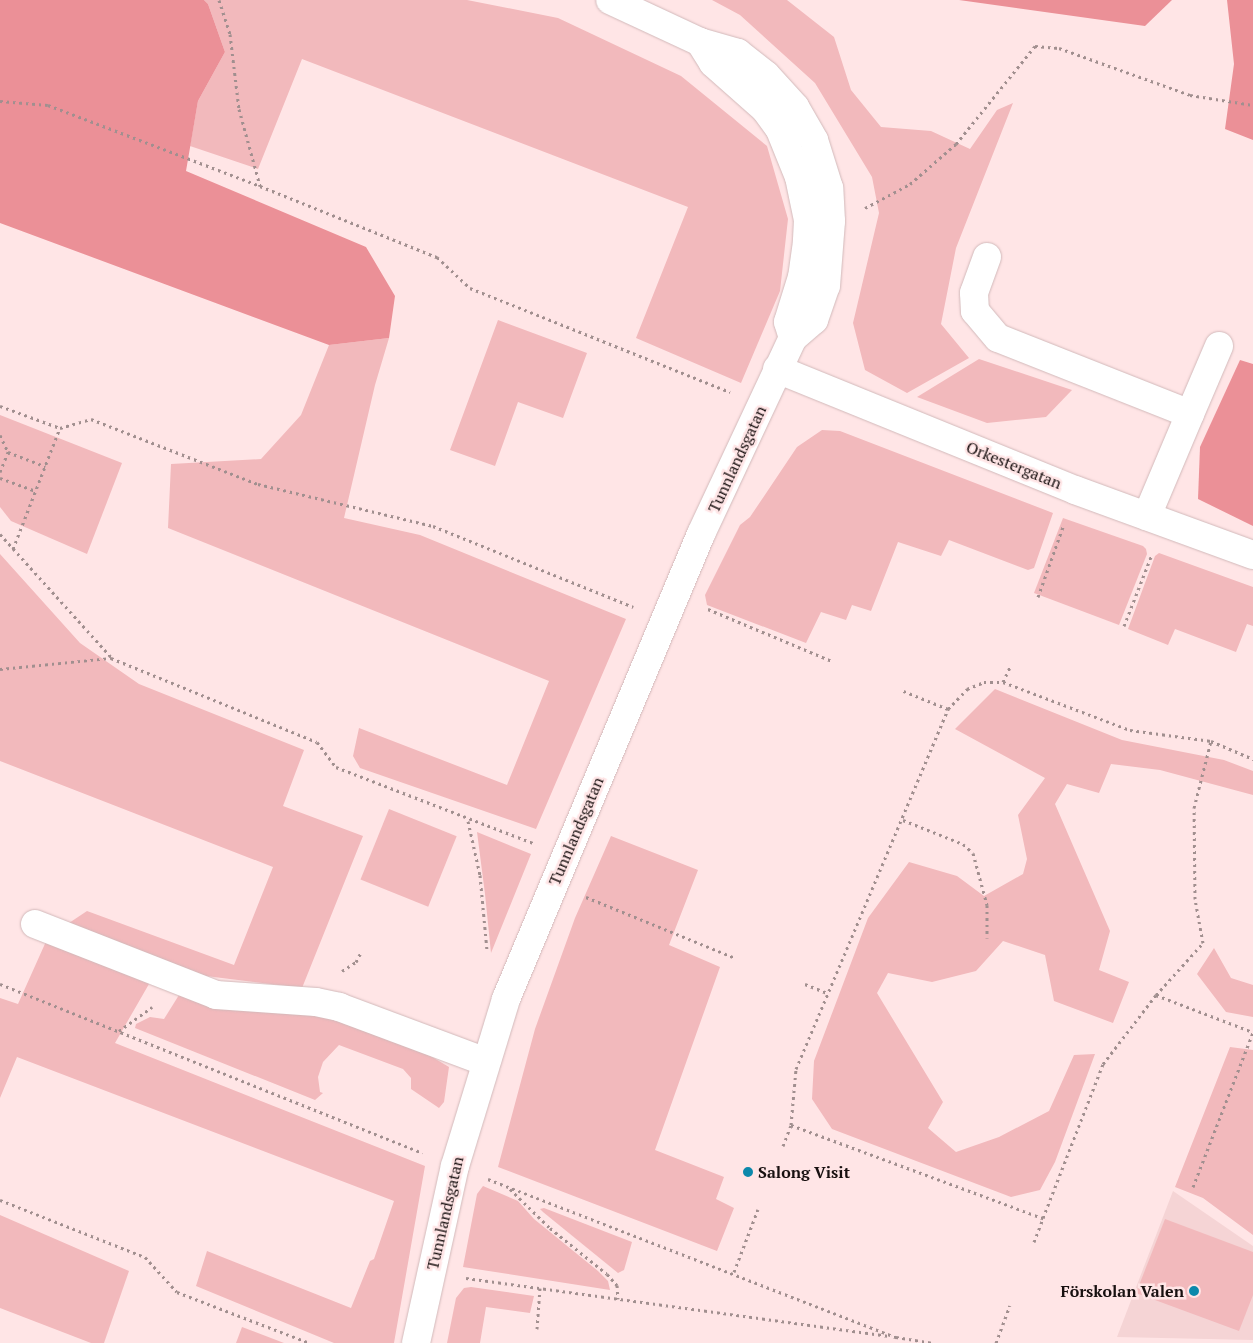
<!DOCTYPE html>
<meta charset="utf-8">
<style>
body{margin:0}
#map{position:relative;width:1253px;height:1343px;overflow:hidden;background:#ffe5e6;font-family:"PT Serif",serif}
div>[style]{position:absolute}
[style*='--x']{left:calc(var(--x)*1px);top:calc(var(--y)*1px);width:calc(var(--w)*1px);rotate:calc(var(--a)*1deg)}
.built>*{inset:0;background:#f5d4d5}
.green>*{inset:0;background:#f2b9bc;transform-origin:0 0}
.forest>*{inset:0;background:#eb9097}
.path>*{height:3px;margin-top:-1.5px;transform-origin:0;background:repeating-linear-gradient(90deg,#a18f8f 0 2.5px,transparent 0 6.5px)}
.roads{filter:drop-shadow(0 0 1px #d2b9ba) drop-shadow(0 0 1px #d2b9ba)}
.minor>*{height:28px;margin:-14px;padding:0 14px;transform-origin:14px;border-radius:14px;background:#fff}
.dots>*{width:14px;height:14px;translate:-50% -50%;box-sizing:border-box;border:2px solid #ffe5e6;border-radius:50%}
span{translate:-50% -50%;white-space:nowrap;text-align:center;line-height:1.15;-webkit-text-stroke:5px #ffe5e6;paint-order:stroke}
.street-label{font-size:16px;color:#181010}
.poi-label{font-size:16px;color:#181010;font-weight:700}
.left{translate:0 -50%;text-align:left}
.right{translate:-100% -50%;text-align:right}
</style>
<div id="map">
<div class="built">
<div style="clip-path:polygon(1173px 1191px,1253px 1246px,1253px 1340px,1117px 1337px)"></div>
</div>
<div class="green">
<div style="clip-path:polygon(204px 0,467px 0,558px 18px,681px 76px,767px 146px,788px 219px,780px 291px,741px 383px,636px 338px,688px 207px,302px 59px,258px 169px,190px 146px,198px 101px,225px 52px,208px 4px)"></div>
<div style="clip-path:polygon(712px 0,787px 0,834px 37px,851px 90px,881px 127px,931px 131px,970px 149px,997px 110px,1013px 103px,956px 248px,941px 324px,969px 358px,907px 393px,865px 370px,853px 323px,879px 213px,872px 177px,815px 83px,740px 15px)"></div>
<div style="clip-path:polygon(498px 320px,587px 353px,563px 418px,518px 402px,495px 466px,450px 450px)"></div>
<div style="clip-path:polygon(389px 338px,375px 385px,344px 518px,420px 535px,626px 619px,536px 829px,360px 768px,353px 756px,359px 728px,507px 785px,549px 681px,168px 528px,171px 464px,261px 459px,301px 415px,329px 345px)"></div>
<div style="clip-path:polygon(979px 359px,1072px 390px,1046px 417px,987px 423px,917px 397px)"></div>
<div style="clip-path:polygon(0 415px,122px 463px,87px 554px,11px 521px,0 507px)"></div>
<div style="clip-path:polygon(822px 430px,840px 431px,1053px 513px,1034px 568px,1028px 570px,949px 540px,941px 556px,898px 542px,871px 611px,852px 605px,846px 620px,821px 612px,806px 643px,707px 605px,705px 595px,740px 525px,750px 517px,797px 447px)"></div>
<div style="clip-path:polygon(1063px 518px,1143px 546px,1146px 549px,1147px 554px,1119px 625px,1034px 593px)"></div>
<div style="clip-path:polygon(1159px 553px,1253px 587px,1253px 626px,1247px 624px,1236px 652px,1175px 629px,1168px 645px,1128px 629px,1155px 556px)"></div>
<div style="clip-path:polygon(0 554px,80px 643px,139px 684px,304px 750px,283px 806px,363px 836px,302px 988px,182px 973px,149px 984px,115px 1043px,425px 1166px,394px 1343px,334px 1343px,196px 1286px,207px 1251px,351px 1308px,370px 1261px,374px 1259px,394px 1201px,17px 1057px,0 1098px,0 998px,18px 1004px,48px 937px,87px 911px,234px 965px,273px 867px,0 761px)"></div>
<div style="clip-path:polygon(995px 689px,1122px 740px,1224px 760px,1253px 771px,1253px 795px,1160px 770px,1111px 764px,1099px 793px,1067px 784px,1055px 804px,1110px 931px,1099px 970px,1129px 982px,1113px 1023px,1054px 1001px,1045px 955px,1003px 941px,976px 971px,932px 982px,888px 973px,877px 993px,943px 1102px,928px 1128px,956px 1152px,999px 1137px,1049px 1111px,1074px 1055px,1095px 1054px,1055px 1162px,1040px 1190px,1011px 1197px,832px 1129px,812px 1099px,814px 1061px,868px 918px,909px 862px,957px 876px,984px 896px,1023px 874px,1027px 859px,1018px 815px,1045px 778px,955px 729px)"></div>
<div style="left:389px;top:809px;width:73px;height:76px;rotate:22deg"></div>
<div style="clip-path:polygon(477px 832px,531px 854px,491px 953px,485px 894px)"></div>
<div style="clip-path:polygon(611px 836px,698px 870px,669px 945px,720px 967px,655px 1150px,724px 1177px,716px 1199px,734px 1208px,717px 1251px,498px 1167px,535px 1029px,575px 918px)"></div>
<div style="clip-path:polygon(1214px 948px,1231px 978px,1253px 985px,1253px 1017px,1226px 1012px,1197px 974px)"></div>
<div style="clip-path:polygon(179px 995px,314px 1011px,412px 1045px,449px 1067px,444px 1102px,439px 1108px,411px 1089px,411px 1078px,403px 1069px,339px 1045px,323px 1062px,318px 1077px,320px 1092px,323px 1093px,315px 1100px,135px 1028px,136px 1024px,150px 1017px,164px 1019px)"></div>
<div style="clip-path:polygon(1230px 1047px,1253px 1050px,1253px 1235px,1203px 1198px,1175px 1187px)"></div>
<div style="clip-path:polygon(483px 1186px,518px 1201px,534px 1219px,598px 1271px,608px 1281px,610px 1290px,463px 1267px,477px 1194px)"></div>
<div style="clip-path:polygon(544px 1208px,632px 1242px,624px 1270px,618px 1273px,543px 1212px,540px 1209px)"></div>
<div style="clip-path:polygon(0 1215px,129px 1271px,104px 1343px,91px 1343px,0 1308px)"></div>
<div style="clip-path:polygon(1165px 1219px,1253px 1252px,1253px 1295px,1239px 1331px,1136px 1293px)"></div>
<div style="clip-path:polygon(471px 1287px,534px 1296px,530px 1313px,486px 1307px,480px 1343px,447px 1343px,456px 1298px,464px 1288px)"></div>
<div style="clip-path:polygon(242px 1327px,284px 1343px,236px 1343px)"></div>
</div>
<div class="forest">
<div style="clip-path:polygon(0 0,204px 0,208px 4px,225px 52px,198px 101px,186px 171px,366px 247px,395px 296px,389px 338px,329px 345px,0 223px)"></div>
<div style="clip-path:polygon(959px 0,1172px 0,1145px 26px)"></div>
<div style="clip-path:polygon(1227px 0,1253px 0,1253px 140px,1225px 129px,1234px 64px)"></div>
<div style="clip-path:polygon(1240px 360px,1253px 364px,1253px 526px,1198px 499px,1200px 447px)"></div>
</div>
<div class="path">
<div style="--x:219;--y:0;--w:36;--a:72"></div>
<div style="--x:230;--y:34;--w:76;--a:83.2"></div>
<div style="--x:239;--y:109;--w:80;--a:74.7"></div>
<div style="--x:0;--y:101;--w:48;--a:4.8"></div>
<div style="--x:48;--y:105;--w:227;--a:20.9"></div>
<div style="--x:260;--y:186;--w:191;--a:21.9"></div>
<div style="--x:437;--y:257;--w:45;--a:43.2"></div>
<div style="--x:470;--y:288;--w:280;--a:21.8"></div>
<div style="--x:865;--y:208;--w:51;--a:-28.1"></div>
<div style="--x:910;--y:184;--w:61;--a:-41"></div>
<div style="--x:956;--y:144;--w:126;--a:-51.1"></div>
<div style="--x:1035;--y:46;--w:24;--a:5"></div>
<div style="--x:1059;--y:48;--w:139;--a:19.7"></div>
<div style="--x:1190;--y:95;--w:64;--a:9"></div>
<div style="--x:0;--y:406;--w:64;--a:20.1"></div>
<div style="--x:60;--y:428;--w:32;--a:-16"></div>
<div style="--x:91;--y:419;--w:179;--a:21.3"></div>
<div style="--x:258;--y:484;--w:180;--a:13.5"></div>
<div style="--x:433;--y:526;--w:216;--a:22"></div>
<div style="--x:0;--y:435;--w:19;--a:65"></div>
<div style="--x:0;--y:472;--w:22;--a:-68"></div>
<div style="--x:8;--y:452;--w:40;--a:21"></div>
<div style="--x:0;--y:478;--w:38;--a:20"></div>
<div style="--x:0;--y:534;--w:166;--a:47.9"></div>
<div style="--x:13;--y:549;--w:130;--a:-68.8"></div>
<div style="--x:1038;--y:597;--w:77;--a:-70.4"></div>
<div style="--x:708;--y:609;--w:134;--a:22.8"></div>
<div style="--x:1124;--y:626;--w:77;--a:-68.7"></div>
<div style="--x:0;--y:669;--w:112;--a:-5.7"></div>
<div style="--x:111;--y:658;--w:222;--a:22.2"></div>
<div style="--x:317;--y:742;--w:31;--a:53"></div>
<div style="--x:336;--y:767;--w:211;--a:21.1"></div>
<div style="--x:1003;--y:682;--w:17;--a:-65"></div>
<div style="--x:948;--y:709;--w:28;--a:-46"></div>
<div style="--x:967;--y:689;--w:18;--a:-22"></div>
<div style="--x:984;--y:682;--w:19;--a:0"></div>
<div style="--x:1003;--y:682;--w:136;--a:20.7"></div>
<div style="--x:1130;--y:730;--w:82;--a:7.7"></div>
<div style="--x:1211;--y:741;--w:46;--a:23.2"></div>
<div style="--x:903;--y:820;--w:65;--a:21.8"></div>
<div style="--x:963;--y:844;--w:13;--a:42"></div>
<div style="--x:973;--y:853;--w:54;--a:74.9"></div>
<div style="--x:987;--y:905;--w:33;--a:90"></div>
<div style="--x:468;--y:821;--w:55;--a:77.5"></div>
<div style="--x:480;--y:875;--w:75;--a:84.7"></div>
<div style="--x:586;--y:897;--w:159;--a:22.2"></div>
<div style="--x:342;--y:971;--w:17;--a:-33"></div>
<div style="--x:356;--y:962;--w:11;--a:-63"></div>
<div style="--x:0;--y:984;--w:455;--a:21.8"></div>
<div style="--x:805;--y:984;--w:24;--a:22"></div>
<div style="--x:1156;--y:995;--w:70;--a:-47.9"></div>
<div style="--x:1203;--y:943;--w:45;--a:-100.3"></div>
<div style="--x:1195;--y:899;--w:91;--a:-90.6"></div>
<div style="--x:1194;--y:808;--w:69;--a:-75.8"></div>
<div style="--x:119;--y:1031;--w:41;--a:-36"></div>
<div style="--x:791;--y:1125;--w:269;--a:20.3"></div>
<div style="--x:1043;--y:1218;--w:165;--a:-68.7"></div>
<div style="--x:1103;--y:1064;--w:87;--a:-52.5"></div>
<div style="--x:1156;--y:995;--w:104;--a:20.9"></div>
<div style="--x:783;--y:1146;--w:22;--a:-69"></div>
<div style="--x:791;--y:1125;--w:56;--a:-84.9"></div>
<div style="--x:796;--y:1069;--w:391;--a:-67.1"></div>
<div style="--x:948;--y:709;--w:51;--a:-158"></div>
<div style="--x:488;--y:1179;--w:438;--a:21.2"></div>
<div style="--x:896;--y:1337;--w:36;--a:9"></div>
<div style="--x:1193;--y:1187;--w:166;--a:-68.8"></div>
<div style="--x:510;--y:1189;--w:56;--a:44.3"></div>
<div style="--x:550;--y:1228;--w:73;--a:38.9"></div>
<div style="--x:607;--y:1274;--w:15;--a:48"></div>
<div style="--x:617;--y:1285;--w:14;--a:86"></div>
<div style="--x:0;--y:1200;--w:156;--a:21.5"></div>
<div style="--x:145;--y:1257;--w:47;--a:47.6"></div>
<div style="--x:177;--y:1292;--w:142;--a:21"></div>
<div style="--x:1034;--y:1242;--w:26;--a:-69"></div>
<div style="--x:734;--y:1272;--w:67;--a:-69.1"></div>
<div style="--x:466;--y:1278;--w:429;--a:7.8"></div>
<div style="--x:537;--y:1329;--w:41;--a:-85.8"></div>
<div style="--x:996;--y:1343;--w:40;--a:-69.8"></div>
</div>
<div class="roads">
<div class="minor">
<div style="--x:700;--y:42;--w:25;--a:58"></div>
<div style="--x:713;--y:63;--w:69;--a:41.5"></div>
<div style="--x:765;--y:109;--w:26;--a:54"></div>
<div style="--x:780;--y:130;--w:51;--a:68"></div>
<div style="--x:799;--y:177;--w:44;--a:78.2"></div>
<div style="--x:808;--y:220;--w:22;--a:93"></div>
<div style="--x:807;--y:242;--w:35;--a:98"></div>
<div style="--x:802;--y:277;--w:47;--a:107.3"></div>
<div style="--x:788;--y:322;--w:17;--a:73"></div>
<div style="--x:987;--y:257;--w:38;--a:110"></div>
<div style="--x:974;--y:293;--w:18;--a:87"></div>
<div style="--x:975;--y:311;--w:35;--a:50"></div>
<div style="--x:998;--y:338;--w:206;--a:21.6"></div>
<div style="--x:1190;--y:414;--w:111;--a:112.9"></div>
<div style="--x:777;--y:369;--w:322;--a:22.1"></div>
<div style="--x:1075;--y:490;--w:189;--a:20.1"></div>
<div style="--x:1190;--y:414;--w:74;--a:-66.9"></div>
<div style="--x:35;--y:924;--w:194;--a:21.4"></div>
<div style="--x:216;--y:995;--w:100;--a:4"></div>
<div style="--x:316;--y:1002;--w:24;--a:12"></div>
<div style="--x:339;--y:1007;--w:157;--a:20.5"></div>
<div style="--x:416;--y:1343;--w:181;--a:-77.6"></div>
<div style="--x:455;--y:1166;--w:175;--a:-73"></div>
<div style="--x:506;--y:999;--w:504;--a:-67.25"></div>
<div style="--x:701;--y:534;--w:217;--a:-64.9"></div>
<div style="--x:793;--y:338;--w:28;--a:-41"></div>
<div style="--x:814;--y:320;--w:36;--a:-71"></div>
<div style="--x:826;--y:286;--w:65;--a:-85.6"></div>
<div style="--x:831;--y:221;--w:33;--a:-93"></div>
<div style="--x:829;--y:188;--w:50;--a:-107.4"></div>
<div style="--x:814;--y:140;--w:38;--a:-120"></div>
<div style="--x:795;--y:107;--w:43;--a:-132.2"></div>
<div style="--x:766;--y:75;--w:36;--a:-142"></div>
<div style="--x:738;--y:53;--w:40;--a:-164"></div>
<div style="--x:700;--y:42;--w:99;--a:-155"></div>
</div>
</div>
<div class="dots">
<div style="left:748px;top:1172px;background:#0c88ab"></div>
<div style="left:1194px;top:1291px;background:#0c88ab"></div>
</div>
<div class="street-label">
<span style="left:737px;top:459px;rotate:-65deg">Tunnlandsgatan</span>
<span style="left:1014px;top:465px;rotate:22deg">Orkestergatan</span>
<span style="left:576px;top:831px;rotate:-67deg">Tunnlandsgatan</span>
<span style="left:445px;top:1213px;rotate:-77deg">Tunnlandsgatan</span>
</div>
<div class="poi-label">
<span class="left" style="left:758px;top:1172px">Salong Visit</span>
<span class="right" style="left:1184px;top:1291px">Förskolan Valen</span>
</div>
</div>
